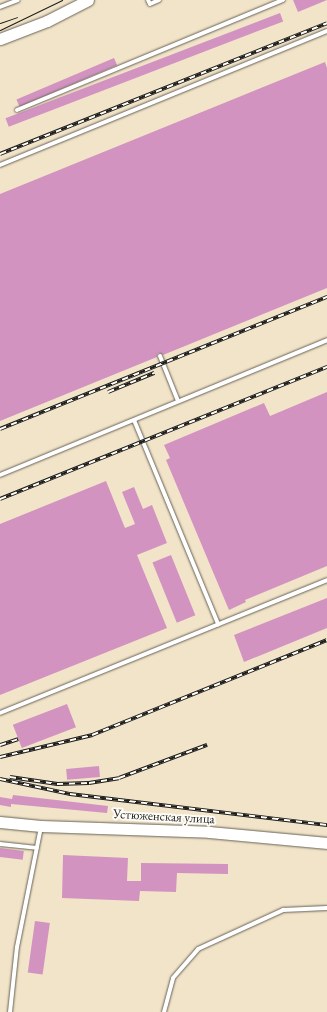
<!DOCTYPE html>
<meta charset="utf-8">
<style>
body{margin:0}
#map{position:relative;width:327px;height:1012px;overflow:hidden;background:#f2e4c8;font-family:"EB Garamond",serif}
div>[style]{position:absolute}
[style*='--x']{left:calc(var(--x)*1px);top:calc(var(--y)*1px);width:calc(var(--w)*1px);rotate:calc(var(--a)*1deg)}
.building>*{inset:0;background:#d293c1;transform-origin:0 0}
.roads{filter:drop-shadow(0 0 1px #676258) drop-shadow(0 0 1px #676258)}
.lane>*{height:4px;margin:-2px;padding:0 2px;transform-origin:2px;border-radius:2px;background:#fff}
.secondary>*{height:11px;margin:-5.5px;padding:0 5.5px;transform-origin:5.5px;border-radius:5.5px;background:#fff}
.tram>*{height:1px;margin:-0.5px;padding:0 0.5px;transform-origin:0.5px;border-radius:0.5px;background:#1c1c1c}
.rail>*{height:3.5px;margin-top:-1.75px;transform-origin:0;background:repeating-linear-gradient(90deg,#fdfcf7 0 6px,#1c1c1c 0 12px);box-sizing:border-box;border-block:1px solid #1c1c1c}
span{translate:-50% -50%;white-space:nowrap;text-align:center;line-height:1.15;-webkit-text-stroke:4px #fdfcf7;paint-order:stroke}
.street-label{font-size:13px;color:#1c1c1c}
</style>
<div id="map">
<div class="building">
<div style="clip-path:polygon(293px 0,327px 0,298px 12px)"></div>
<div style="left:280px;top:13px;width:9px;height:294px;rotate:69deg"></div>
<div style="left:114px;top:58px;width:8px;height:106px;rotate:67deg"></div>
<div style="clip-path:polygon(325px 62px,327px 68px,327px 288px,163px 355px,158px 353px,157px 357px,0 421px,0 194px)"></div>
<div style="clip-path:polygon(327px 392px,327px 566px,245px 600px,246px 602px,229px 610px,166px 460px,170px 458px,164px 445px,264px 403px,270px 416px)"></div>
<div style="clip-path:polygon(106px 481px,125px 528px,135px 524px,122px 492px,134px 487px,143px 509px,152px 505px,167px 543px,137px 555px,167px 628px,0 695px,0 524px)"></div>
<div style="left:171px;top:555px;width:65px;height:20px;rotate:68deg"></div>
<div style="clip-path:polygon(327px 598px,327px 628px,244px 662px,234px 635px)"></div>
<div style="left:67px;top:704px;width:25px;height:58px;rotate:69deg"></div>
<div style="left:99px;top:766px;width:11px;height:33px;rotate:85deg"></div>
<div style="clip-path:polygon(13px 795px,108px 806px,107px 813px,11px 804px,11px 807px,0 805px,0 797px,12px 799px)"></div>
<div style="left:0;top:848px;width:24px;height:9px;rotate:7deg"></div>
<div style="clip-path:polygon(63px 855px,128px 858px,127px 881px,141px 881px,141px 863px,228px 864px,228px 874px,177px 873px,176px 892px,140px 891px,139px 901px,62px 898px)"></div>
<div style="left:35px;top:921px;width:15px;height:52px;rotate:8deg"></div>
</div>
<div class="roads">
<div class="lane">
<div style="--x:148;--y:0;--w:4;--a:63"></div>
<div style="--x:150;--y:4;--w:10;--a:-24"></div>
<div style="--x:0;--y:7;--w:19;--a:-21"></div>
<div style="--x:17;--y:110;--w:288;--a:-22.5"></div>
<div style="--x:0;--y:165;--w:353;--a:-22.3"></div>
<div style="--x:160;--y:356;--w:48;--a:68.2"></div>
<div style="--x:134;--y:420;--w:221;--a:67.6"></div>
<div style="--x:0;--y:475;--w:354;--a:-22.4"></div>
<div style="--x:0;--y:713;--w:353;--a:-22.1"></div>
<div style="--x:0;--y:844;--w:37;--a:6"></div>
<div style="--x:10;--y:1012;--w:65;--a:-83.9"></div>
<div style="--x:17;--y:947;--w:122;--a:-78.7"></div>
<div style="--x:164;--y:1012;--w:35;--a:-75"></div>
<div style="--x:173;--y:978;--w:38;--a:-49"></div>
<div style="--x:198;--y:949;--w:94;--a:-24.6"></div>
<div style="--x:283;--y:910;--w:44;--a:-2.6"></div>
</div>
<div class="secondary">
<div style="--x:0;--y:39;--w:50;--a:-21"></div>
<div style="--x:47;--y:21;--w:46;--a:-27.1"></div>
<div style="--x:0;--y:822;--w:41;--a:5.6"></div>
<div style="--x:41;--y:826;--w:168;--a:2"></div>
<div style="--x:209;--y:832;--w:119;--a:5.3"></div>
</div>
</div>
<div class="tram">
<div style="--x:0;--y:23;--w:18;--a:-19"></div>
<div style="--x:0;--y:30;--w:69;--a:-25.8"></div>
</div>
<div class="rail">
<div style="--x:0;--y:154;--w:352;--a:-21.8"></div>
<div style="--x:108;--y:392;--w:50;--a:-22.4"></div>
<div style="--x:0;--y:429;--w:353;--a:-22"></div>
<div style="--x:0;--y:499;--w:353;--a:-22"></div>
<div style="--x:0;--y:745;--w:19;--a:-18"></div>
<div style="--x:0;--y:757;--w:95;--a:-13.4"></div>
<div style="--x:92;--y:735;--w:253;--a:-22"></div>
<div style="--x:10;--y:777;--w:48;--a:8.5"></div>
<div style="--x:57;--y:784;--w:32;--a:-2"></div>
<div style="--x:89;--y:783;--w:30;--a:-9"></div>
<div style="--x:119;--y:778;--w:94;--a:-20.6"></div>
<div style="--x:0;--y:779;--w:72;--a:12.1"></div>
<div style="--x:70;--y:794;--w:259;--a:6.9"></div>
</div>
<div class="street-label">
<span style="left:164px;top:817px;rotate:3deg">Устюженская улица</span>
</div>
</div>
